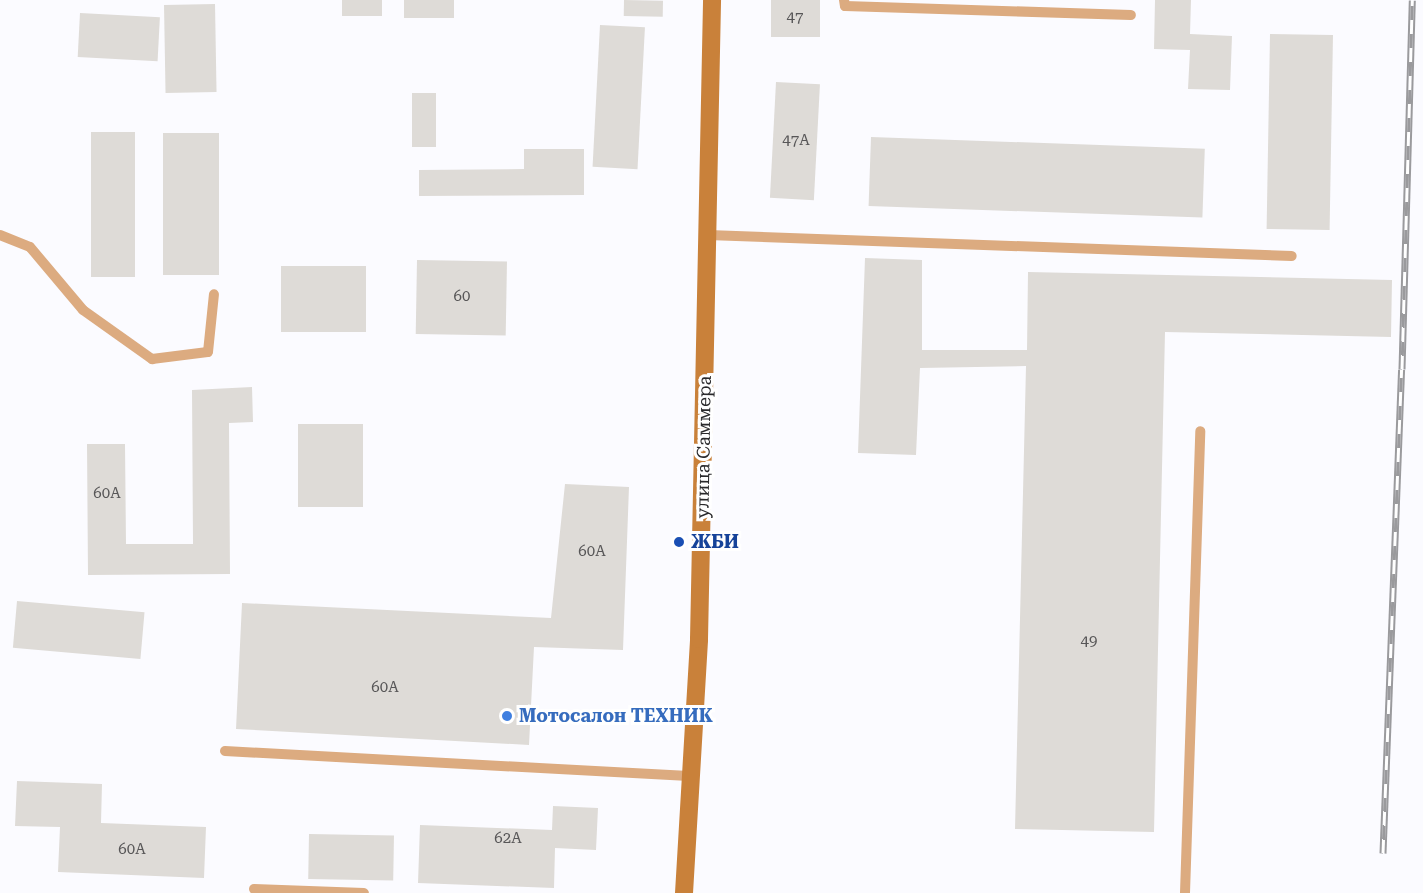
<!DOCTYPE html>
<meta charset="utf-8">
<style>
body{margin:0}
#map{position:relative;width:1423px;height:893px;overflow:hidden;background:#fbfbff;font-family:"Roboto Serif",serif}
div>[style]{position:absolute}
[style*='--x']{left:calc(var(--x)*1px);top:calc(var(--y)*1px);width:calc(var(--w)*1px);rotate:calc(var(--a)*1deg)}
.building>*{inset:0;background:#dedbd7;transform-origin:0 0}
.lane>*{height:10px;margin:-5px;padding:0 5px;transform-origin:5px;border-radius:5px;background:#dcab80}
.secondary>*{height:18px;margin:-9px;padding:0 9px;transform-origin:9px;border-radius:9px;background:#c9813a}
.rail>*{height:7px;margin-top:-3.5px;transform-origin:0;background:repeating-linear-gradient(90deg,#fff 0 14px,#9a9a9d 0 28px);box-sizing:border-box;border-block:2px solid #9a9a9d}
.dots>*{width:16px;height:16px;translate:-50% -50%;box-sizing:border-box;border:3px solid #fff;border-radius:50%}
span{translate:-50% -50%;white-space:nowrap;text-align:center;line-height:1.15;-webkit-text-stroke:6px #fff;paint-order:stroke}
.number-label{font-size:15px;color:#575657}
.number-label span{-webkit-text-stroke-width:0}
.street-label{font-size:18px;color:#2a2a2c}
.transit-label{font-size:18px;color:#164399;font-weight:700}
.left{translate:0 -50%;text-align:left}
.shop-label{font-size:18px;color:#366cbe;font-weight:700}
</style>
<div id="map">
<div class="building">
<div style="left:342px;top:0;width:40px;height:16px"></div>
<div style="left:404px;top:0;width:50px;height:18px"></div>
<div style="left:624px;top:0;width:39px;height:16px;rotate:1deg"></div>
<div style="left:771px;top:0;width:49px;height:37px"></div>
<div style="clip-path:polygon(1155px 0,1191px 0,1190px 34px,1232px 36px,1230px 90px,1188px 89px,1190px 50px,1154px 49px)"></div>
<div style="left:215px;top:4px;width:88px;height:51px;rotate:89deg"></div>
<div style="left:80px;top:13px;width:80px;height:44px;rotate:3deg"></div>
<div style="left:600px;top:25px;width:45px;height:142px;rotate:3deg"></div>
<div style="left:1270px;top:34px;width:63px;height:195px;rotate:1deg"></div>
<div style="left:776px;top:82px;width:44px;height:116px;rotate:3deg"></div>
<div style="left:412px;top:93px;width:24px;height:54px"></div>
<div style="left:91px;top:132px;width:44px;height:145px"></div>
<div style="left:163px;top:133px;width:56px;height:142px"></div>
<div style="left:871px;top:137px;width:334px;height:69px;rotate:2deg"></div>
<div style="clip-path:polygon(524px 149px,584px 149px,584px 195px,419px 196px,419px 170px,524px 169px)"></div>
<div style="clip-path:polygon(865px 258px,922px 260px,922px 350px,1027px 350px,1028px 272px,1392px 280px,1391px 337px,1165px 332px,1154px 832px,1015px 829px,1026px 366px,920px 368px,916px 455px,858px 453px)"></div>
<div style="left:417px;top:260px;width:90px;height:74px;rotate:1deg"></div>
<div style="left:281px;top:266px;width:85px;height:66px"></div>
<div style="clip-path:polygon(252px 387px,253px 422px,229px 423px,230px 574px,88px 575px,87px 444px,125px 444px,126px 544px,193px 544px,192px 390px)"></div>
<div style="left:298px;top:424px;width:65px;height:83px"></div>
<div style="clip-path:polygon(565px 484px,629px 487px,623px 650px,534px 647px,529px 745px,236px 729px,242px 603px,551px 618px)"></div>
<div style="left:17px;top:601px;width:128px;height:47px;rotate:5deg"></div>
<div style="clip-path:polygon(17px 781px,102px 784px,101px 823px,206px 827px,204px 878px,58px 872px,60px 827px,15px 826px)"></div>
<div style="clip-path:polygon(553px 806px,598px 808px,596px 850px,555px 848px,554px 888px,418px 883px,420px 825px,552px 830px)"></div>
<div style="left:309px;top:834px;width:85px;height:45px;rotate:1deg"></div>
</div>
<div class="lane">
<div style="--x:844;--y:0;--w:6;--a:81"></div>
<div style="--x:845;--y:6;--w:286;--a:1.8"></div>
<div style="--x:0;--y:235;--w:32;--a:22"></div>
<div style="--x:30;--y:247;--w:82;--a:49.9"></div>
<div style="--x:83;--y:310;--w:85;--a:35.4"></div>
<div style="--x:152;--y:359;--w:56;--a:-7.1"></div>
<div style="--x:208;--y:352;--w:58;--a:-84.1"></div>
<div style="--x:708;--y:235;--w:584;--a:2.06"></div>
<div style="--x:225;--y:751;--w:469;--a:3.1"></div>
<div style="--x:254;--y:889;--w:110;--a:2.1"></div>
<div style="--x:1185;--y:893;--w:462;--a:-88.1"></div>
</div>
<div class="secondary">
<div style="--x:684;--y:893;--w:254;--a:-86.6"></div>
<div style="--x:699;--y:639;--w:639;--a:-88.83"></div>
</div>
<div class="rail">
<div style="--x:1383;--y:853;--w:484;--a:-87.8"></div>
<div style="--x:1402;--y:369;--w:369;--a:-88.4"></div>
</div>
<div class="dots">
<div style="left:679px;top:542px;background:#1a4fb4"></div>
<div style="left:507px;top:716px;background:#3f7fe0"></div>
</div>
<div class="number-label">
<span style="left:795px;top:18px">47</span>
<span style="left:796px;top:141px">47А</span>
<span style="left:462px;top:297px">60</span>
<span style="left:107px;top:494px">60А</span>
<span style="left:592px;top:552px">60А</span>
<span style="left:1089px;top:642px">49</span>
<span style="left:385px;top:688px">60А</span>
<span style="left:508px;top:839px">62А</span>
<span style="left:132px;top:850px">60А</span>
</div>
<div class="street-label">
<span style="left:704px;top:447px;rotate:-89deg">улица Саммера</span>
</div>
<div class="transit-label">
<span class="left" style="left:691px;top:542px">ЖБИ</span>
</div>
<div class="shop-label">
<span class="left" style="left:519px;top:716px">Мотосалон ТЕХНИК</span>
</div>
</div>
